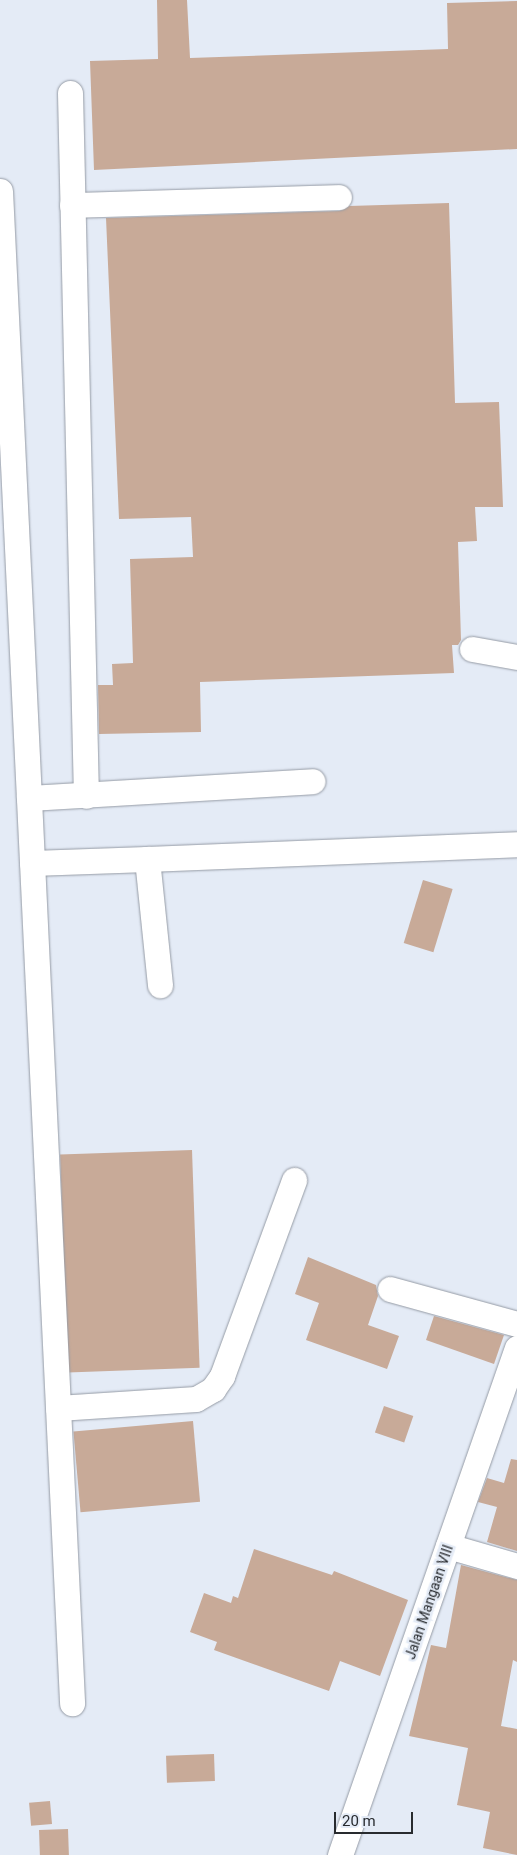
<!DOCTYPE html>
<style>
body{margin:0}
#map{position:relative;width:517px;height:1855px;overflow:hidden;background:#e4ebf6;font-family:Roboto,sans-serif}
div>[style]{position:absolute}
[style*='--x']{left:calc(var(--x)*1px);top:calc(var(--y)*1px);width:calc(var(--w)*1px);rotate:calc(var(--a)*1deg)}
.building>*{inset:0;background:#c8aa98;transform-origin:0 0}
.roads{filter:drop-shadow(0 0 1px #959ba5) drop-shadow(0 0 1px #959ba5)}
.minor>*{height:25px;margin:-12.5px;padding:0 12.5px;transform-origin:12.5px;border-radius:12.5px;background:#fff}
span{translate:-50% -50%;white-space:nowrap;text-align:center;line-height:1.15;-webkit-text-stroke:5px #e4ebf6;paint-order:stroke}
.street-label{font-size:14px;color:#282b2f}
.scale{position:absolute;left:334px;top:1812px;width:79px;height:22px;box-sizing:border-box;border:2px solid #282b2f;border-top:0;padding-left:6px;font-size:15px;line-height:18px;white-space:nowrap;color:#282b2f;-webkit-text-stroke:4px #e4ebf6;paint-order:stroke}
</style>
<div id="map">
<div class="building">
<div style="clip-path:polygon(157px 0,187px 0,190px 58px,448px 49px,447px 3px,517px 1px,517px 149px,94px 170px,90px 61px,158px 59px)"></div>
<div style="clip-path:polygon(449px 203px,455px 403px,499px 402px,503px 507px,475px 507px,477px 541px,458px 542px,461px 640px,458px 645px,452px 645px,454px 673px,200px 682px,201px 732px,99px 734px,98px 685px,113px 685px,112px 664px,133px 663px,130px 559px,193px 557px,191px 517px,119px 519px,106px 218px,339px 211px,349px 206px)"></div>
<div style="left:423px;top:880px;width:31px;height:66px;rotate:17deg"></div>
<div style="left:192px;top:1150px;width:218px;height:132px;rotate:88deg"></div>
<div style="clip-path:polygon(308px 1257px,376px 1285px,378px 1296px,368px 1325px,399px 1336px,387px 1369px,306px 1340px,319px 1303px,295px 1294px)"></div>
<div style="clip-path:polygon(434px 1316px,504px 1335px,494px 1364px,426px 1340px)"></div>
<div style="left:384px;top:1406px;width:31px;height:28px;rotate:19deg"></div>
<div style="left:193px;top:1421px;width:81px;height:120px;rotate:85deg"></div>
<div style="clip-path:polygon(511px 1459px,517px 1460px,517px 1551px,487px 1542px,497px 1507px,478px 1502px,487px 1478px,504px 1483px)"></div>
<div style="clip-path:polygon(254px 1549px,332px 1575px,334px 1571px,408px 1600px,380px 1676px,340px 1661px,329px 1691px,214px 1650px,217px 1642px,190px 1632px,204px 1593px,231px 1603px,233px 1596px,238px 1598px)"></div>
<div style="clip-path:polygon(461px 1565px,517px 1580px,517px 1662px,513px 1660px,501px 1726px,517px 1729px,517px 1855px,483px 1848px,490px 1812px,457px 1805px,468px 1748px,409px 1736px,431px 1645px,446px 1648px)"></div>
<div style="left:214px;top:1754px;width:27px;height:48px;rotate:88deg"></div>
<div style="left:50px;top:1801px;width:23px;height:21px;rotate:85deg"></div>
<div style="left:68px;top:1829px;width:26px;height:29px;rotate:88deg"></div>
</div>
<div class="roads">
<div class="minor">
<div style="--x:70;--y:93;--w:703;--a:88.7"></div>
<div style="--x:0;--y:191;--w:1514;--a:87.27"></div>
<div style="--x:72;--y:205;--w:267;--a:-1.7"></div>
<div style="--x:472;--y:649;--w:46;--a:10.1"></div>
<div style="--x:29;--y:798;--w:284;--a:-3.4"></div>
<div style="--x:147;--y:859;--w:370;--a:-2.3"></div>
<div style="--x:32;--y:863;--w:115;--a:-2"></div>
<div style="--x:147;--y:859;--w:127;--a:84.1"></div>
<div style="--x:390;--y:1289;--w:132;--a:15.4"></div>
<div style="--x:58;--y:1408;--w:138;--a:-3.7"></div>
<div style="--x:196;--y:1399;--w:20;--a:-30"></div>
<div style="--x:213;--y:1389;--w:16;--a:-55"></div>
<div style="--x:222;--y:1376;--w:209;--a:-69.8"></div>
<div style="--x:448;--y:1546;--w:72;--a:16.2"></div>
<div style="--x:340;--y:1855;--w:537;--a:-70.76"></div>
</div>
</div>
<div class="street-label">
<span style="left:429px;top:1602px;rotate:-71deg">Jalan Mangaan VIII</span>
</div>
<div class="scale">20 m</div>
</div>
